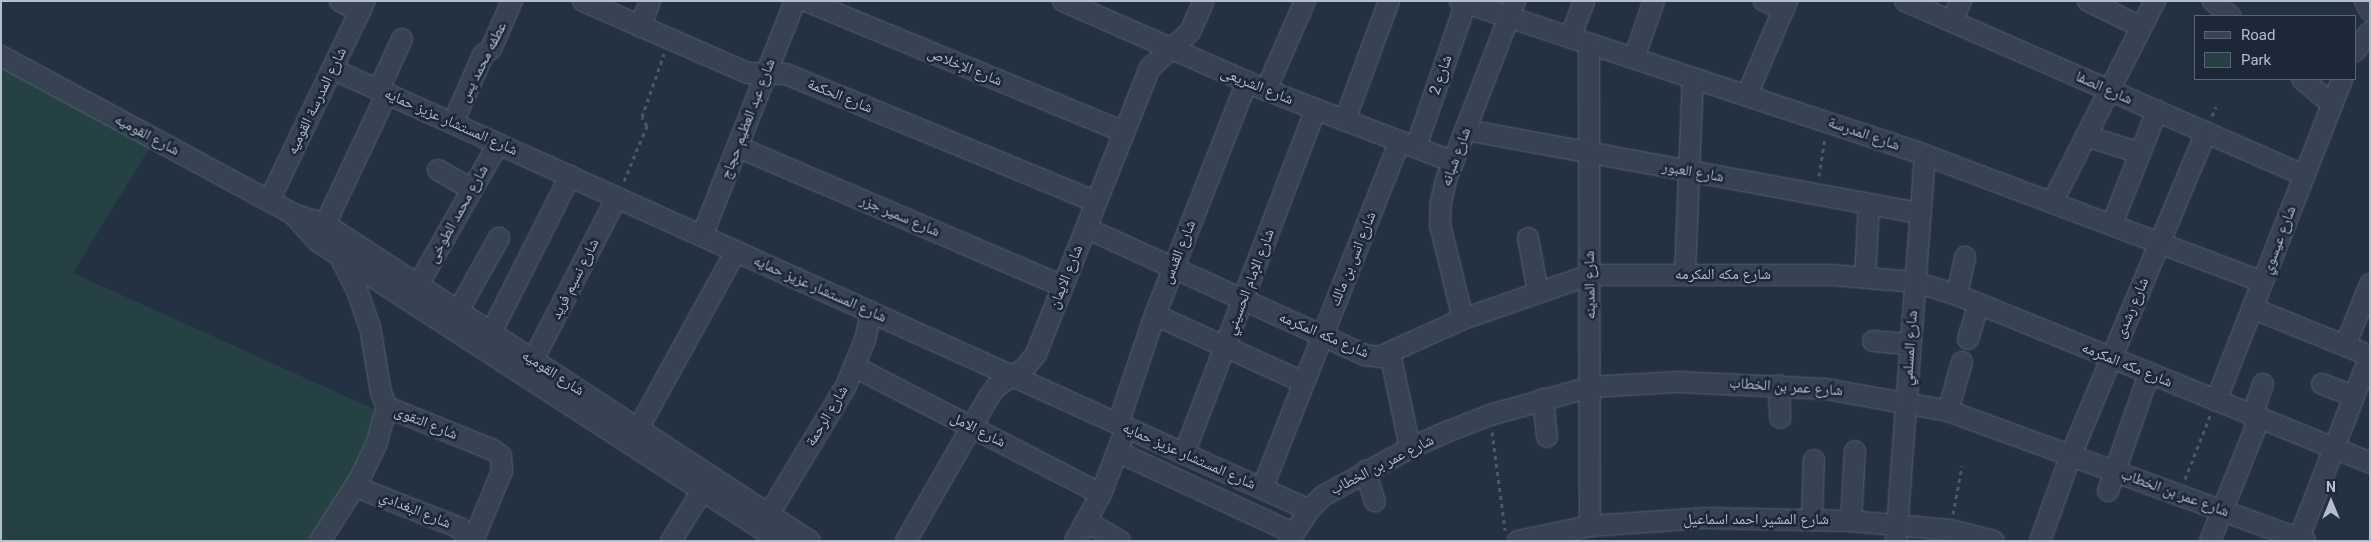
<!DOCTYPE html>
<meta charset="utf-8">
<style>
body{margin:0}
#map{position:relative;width:2371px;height:542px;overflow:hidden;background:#233143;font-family:Roboto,"Noto Naskh Arabic",sans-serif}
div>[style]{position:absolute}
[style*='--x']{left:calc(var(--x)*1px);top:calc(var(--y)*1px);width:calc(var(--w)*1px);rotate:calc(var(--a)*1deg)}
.green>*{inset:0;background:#254144}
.path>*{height:3px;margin-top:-1.5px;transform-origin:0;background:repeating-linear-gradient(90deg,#435e61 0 4px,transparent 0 8px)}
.roads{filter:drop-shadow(0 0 1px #556170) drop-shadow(0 0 1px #556170)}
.minor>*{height:20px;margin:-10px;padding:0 10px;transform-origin:10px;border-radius:10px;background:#374353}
span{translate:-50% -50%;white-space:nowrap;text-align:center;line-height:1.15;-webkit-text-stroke:5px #1c2838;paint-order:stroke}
.street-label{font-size:15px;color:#b4becd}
.frame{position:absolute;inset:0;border:2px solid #b4becd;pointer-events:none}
.legend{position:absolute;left:2194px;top:15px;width:162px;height:65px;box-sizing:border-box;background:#1c2838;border:1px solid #596474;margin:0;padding:6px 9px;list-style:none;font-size:15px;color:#b4becd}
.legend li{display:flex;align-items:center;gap:10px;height:25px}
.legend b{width:25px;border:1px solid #596474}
.north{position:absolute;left:2306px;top:477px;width:50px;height:50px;-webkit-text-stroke:4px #1c2838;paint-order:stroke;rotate:0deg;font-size:14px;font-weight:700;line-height:20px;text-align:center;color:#b4becd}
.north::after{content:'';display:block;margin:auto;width:18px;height:22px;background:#b4becd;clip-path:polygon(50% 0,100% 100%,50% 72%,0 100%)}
</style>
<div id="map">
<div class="green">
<div style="clip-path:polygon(1px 67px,150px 147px,73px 273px,378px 411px,345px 490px,307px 541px,1px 541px)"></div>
</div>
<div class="path">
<div style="--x:2212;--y:116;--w:10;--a:-66"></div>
<div style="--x:1819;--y:176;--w:36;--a:-81"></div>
<div style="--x:624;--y:181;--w:60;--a:-67.3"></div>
<div style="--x:647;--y:126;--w:10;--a:-119"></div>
<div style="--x:642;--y:117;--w:67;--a:-70.8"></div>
<div style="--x:1492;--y:432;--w:99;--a:82.4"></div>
<div style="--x:2185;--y:479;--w:68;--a:-68.4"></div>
<div style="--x:1953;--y:514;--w:49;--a:-79.4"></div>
</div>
<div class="roads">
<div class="minor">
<div style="--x:340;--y:1;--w:23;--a:29"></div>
<div style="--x:583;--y:1;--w:180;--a:23.6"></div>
<div style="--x:748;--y:73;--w:38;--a:2"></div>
<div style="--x:786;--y:74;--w:335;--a:22.4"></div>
<div style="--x:806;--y:1;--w:344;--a:22.4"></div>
<div style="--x:1063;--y:1;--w:222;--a:23.7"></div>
<div style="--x:1266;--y:90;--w:201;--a:21"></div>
<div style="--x:1460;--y:1;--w:490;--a:18.3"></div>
<div style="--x:1925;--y:155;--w:360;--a:20.6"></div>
<div style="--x:1764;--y:1;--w:22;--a:22"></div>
<div style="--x:1905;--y:1;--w:435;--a:23.6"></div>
<div style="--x:2088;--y:1;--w:59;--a:26.1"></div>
<div style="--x:2213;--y:1;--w:23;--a:41"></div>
<div style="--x:2365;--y:1;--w:11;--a:63"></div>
<div style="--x:1952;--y:21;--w:22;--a:-66"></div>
<div style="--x:640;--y:27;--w:28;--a:-69"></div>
<div style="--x:1570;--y:38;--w:40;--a:-69"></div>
<div style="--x:1589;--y:44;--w:482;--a:89.9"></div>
<div style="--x:2355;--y:51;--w:24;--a:-52"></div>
<div style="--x:1;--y:56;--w:332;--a:28.4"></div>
<div style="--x:293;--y:214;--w:34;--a:17"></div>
<div style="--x:325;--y:224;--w:579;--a:33.17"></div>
<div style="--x:1634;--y:58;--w:60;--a:-70.7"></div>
<div style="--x:332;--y:69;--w:1072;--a:24.29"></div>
<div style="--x:2302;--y:79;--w:39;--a:40"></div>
<div style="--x:379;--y:89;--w:55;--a:-65.3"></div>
<div style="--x:1266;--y:90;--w:97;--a:-66.3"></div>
<div style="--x:1747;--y:95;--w:102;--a:-66.9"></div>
<div style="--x:1345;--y:120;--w:127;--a:-69.7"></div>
<div style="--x:453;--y:123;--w:74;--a:-66.2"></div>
<div style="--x:483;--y:55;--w:10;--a:-37"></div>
<div style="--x:491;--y:49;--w:52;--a:-66.4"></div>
<div style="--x:1466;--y:130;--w:462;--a:10.4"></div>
<div style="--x:2086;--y:136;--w:57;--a:17.5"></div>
<div style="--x:738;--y:147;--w:353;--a:23.2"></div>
<div style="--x:1416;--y:147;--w:152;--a:-70.9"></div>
<div style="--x:438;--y:170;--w:39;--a:30"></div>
<div style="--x:269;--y:201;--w:222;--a:-64.4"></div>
<div style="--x:2053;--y:201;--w:225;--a:-63"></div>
<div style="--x:293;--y:214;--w:36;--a:48"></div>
<div style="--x:317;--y:241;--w:552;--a:32.94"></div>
<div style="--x:2112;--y:224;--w:122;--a:-68.3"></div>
<div style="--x:1086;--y:228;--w:307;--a:24.5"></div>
<div style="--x:1365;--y:355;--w:14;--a:8"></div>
<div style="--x:1379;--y:357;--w:92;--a:-24.3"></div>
<div style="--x:1463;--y:319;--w:134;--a:-19.1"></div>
<div style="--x:1590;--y:275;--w:242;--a:0"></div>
<div style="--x:1832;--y:275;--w:83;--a:4.8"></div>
<div style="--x:1915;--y:282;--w:44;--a:17.2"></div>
<div style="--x:1957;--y:295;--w:446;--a:22.1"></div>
<div style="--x:320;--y:235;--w:157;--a:-64.7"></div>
<div style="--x:702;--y:236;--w:253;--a:-68.4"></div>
<div style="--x:1528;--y:238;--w:55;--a:79.5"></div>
<div style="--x:340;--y:257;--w:37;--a:63"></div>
<div style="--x:357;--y:290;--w:39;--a:71"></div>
<div style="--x:370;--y:327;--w:67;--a:80.5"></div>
<div style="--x:381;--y:393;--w:15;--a:67"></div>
<div style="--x:387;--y:407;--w:114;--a:22.1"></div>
<div style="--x:493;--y:450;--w:10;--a:37"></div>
<div style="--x:501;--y:456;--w:15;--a:86"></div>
<div style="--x:502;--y:471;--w:76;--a:112.5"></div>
<div style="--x:1685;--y:274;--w:196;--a:-87.7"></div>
<div style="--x:1865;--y:276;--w:72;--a:-86.8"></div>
<div style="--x:418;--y:285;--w:162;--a:-60.4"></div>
<div style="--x:1957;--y:295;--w:39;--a:-78"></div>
<div style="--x:2252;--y:308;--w:127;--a:22.1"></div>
<div style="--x:458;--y:311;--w:84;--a:-60.7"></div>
<div style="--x:1155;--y:315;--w:162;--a:24.4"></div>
<div style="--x:1463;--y:319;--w:97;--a:-103.7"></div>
<div style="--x:1440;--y:225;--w:23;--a:-88"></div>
<div style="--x:1441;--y:202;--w:23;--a:-77"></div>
<div style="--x:1446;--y:180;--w:192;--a:-68.9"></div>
<div style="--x:491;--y:333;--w:176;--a:-63.3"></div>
<div style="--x:1968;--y:339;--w:37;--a:-73"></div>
<div style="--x:1873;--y:341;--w:37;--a:5"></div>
<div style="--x:2345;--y:346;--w:67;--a:-68"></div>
<div style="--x:1390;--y:353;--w:97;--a:78.1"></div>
<div style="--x:533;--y:360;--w:183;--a:-62.7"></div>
<div style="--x:855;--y:367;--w:277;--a:27.3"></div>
<div style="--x:2322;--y:384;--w:34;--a:21"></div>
<div style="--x:1779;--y:385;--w:33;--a:88"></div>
<div style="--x:1543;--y:399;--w:38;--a:84"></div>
<div style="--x:2216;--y:401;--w:346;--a:-68.6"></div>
<div style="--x:1948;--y:411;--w:51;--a:-74.1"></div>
<div style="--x:2252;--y:416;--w:34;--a:-71"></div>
<div style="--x:1118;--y:424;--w:115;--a:-71.3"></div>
<div style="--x:1155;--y:315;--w:251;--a:-68.5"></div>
<div style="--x:638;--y:429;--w:203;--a:-61.2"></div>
<div style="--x:1118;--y:452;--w:193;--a:24.8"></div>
<div style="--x:1184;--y:454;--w:369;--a:-69.1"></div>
<div style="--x:1365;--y:471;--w:32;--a:72"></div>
<div style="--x:356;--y:487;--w:112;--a:21.5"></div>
<div style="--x:460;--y:528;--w:15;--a:58"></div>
<div style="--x:1262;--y:489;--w:374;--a:-68.4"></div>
<div style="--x:2108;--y:491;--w:124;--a:-70.7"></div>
<div style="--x:769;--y:514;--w:149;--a:-59"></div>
<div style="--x:846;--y:386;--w:50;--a:-67.6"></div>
<div style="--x:865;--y:340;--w:29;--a:-78"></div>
<div style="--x:1812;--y:519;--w:59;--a:-88.1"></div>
<div style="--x:1851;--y:521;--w:70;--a:-86.7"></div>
<div style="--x:1087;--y:522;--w:38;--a:30"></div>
<div style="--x:320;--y:541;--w:72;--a:-57.4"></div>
<div style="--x:359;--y:480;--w:39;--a:-64"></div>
<div style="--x:376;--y:445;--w:40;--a:-74"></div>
<div style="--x:671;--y:541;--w:72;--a:-58.1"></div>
<div style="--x:906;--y:541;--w:168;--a:-60.1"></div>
<div style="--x:990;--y:395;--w:11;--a:-52"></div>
<div style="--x:997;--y:386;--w:31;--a:-32"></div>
<div style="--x:1023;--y:370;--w:21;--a:-51"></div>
<div style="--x:1036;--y:354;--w:308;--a:-68.3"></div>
<div style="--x:1150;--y:68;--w:54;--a:-42"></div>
<div style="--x:1190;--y:32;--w:34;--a:-66"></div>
<div style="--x:1075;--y:541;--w:54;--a:-61"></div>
<div style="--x:1101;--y:494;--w:59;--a:-69.1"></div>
<div style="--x:1289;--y:541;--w:37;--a:-57"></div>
<div style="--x:1309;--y:510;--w:20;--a:-45"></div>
<div style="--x:1323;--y:496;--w:99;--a:-28.9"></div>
<div style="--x:1410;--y:448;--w:43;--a:-23.6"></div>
<div style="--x:1449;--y:431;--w:44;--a:-21.3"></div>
<div style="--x:1490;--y:415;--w:104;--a:-15.6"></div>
<div style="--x:1590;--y:387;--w:88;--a:-3.3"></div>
<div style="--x:1678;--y:382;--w:148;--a:2.7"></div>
<div style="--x:1826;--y:389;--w:124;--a:10.2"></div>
<div style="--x:1948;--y:411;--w:380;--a:20"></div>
<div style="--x:1518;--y:541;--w:74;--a:-11.8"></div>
<div style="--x:1590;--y:526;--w:113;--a:-4"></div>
<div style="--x:1703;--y:518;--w:148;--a:1.2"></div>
<div style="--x:1851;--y:521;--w:99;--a:5.2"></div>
<div style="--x:1950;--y:530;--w:45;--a:14"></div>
<div style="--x:1896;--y:541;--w:387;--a:-85.7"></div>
<div style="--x:2040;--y:541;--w:91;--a:-70.2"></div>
<div style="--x:2071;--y:455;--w:350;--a:-67.3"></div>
<div style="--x:2210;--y:541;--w:131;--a:-68.1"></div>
<div style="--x:2298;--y:541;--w:199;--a:-68.8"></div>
</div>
</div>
<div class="street-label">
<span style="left:483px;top:62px;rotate:-63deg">عطفه محمد يس</span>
<span style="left:965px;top:67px;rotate:22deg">شارع الإخلاص</span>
<span style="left:1441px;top:75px;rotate:-71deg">شارع 2</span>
<span style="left:1257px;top:86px;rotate:22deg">شارع الشريعى</span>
<span style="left:2104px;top:88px;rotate:24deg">شارع الصفا</span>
<span style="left:840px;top:96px;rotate:22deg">شارع الحكمة</span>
<span style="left:317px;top:101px;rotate:-64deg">شارع المدرسة القوميه</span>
<span style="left:748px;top:119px;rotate:-69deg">شارع عبد العظيم حجاج</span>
<span style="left:451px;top:122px;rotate:24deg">شارع المستشار عزيز حمايه</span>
<span style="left:1864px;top:134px;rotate:19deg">شارع المدرسة</span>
<span style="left:147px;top:135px;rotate:28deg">شارع القوميه</span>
<span style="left:1456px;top:157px;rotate:-70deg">شارع شبانه</span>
<span style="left:1693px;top:172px;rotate:10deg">شارع العبور</span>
<span style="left:458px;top:214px;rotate:-61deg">شارع محمد الطوخى</span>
<span style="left:900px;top:216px;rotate:23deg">شارع سمير جزر</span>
<span style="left:2279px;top:240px;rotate:-69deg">شارع عيسوي</span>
<span style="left:1179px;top:252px;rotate:-68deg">شارع القدس</span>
<span style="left:1353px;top:259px;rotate:-68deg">شارع انس بن مالك</span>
<span style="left:1723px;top:275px">شارع مكه المكرمه</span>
<span style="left:1066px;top:277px;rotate:-68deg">شارع الايمان</span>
<span style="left:575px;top:279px;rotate:-63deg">شارع نسيم فريد</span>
<span style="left:1250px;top:282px;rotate:-69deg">شارع الإمام الحسيني</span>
<span style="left:1590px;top:285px;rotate:-91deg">شارع المدينه</span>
<span style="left:820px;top:289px;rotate:24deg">شارع المستشار عزيز حمايه</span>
<span style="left:2132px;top:308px;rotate:-67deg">شارع رشدى</span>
<span style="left:1324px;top:335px;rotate:23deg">شارع مكه المكرمه</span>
<span style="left:1910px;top:348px;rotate:-86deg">شارع المسلمي</span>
<span style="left:2127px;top:365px;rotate:22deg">شارع مكه المكرمه</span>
<span style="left:553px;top:373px;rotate:33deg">شارع القوميه</span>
<span style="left:1786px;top:387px;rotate:4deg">شارع عمر بن الخطاب</span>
<span style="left:827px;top:416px;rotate:-59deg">شارع الرحمة</span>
<span style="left:426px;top:423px;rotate:22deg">شارع التقوى</span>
<span style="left:978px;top:430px;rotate:27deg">شارع الامل</span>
<span style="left:1189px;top:456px;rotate:24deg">شارع المستشار عزيز حمايه</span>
<span style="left:1382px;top:465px;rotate:-27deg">شارع عمر بن الخطاب</span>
<span style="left:2175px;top:493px;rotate:20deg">شارع عمر بن الخطاب</span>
<span style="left:415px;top:510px;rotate:22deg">شارع البغدادي</span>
<span style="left:1756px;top:520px">شارع المشير احمد اسماعيل</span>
</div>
<div class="frame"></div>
<ul class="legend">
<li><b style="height:6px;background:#374353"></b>Road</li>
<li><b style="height:14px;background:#254144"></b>Park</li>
</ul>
<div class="north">N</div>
</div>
